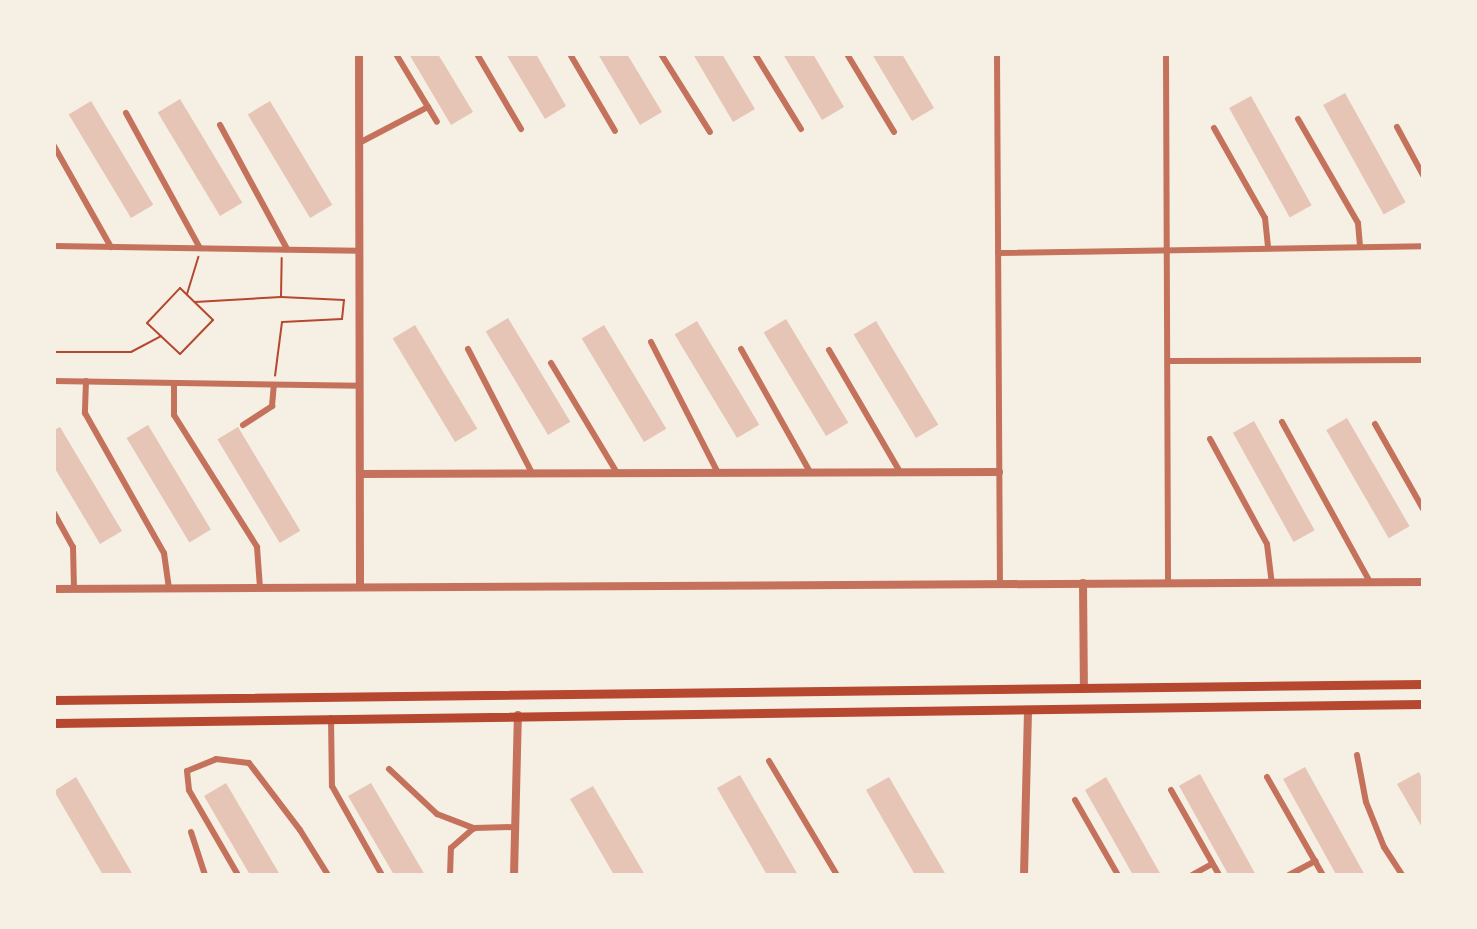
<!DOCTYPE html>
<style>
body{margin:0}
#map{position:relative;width:1477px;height:929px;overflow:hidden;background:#f6efe4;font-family:"Space Grotesk",sans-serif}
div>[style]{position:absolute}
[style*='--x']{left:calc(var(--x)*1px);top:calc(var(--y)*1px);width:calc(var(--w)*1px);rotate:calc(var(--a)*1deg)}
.building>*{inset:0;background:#e6c5b7;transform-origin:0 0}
.path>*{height:2px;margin:-1px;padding:0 1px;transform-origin:1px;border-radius:1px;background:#b5482f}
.minor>*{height:6px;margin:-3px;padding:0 3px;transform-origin:3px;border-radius:3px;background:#c5725c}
.tertiary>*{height:8px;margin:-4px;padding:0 4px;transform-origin:4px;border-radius:4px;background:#c5725c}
.secondary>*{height:9px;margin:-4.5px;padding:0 4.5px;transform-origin:4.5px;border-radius:4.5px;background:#b5482f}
span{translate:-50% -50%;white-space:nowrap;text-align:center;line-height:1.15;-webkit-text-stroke:6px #f6efe4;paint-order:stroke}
.frame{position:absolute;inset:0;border:56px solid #f6efe4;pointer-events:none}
</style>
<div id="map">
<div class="building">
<div style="clip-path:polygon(409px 54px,438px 54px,473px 112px,451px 125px)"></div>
<div style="clip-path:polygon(506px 54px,536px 54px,566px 106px,545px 119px)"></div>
<div style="clip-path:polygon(598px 54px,627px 54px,662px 112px,640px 125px)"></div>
<div style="clip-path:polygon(693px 54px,722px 54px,755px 109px,733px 122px)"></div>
<div style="clip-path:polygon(783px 54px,813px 54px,844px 107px,822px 120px)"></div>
<div style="clip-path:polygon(872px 54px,902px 54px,934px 108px,912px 121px)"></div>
<div style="left:1345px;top:93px;width:125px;height:25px;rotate:61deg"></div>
<div style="left:1251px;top:96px;width:125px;height:25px;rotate:61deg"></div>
<div style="left:180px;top:99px;width:121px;height:26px;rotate:59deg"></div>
<div style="left:91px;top:101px;width:121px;height:26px;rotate:59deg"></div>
<div style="left:270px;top:101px;width:121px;height:26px;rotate:59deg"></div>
<div style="left:508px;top:318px;width:121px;height:26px;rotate:59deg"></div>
<div style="left:786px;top:319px;width:121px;height:26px;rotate:59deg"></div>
<div style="left:697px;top:321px;width:121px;height:26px;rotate:59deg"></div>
<div style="left:876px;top:321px;width:121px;height:26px;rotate:59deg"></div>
<div style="left:415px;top:325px;width:121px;height:26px;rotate:59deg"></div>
<div style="left:604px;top:325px;width:121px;height:26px;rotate:59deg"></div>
<div style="left:1347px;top:418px;width:125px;height:24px;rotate:60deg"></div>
<div style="left:1254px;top:421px;width:125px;height:24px;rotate:61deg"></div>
<div style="left:148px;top:425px;width:122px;height:25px;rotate:59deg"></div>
<div style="clip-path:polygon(60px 427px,122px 531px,100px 544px,54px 467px,54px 430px)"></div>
<div style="left:238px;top:427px;width:121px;height:24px;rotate:59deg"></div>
<div style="left:1305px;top:767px;width:124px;height:25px;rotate:61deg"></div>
<div style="clip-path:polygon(1419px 772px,1423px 780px,1423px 829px,1397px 784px)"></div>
<div style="left:1200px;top:774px;width:116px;height:24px;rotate:61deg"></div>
<div style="clip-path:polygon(740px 775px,798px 875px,767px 875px,717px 788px)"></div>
<div style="clip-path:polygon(76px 777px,133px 875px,103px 875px,54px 791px)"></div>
<div style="clip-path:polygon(889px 777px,946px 875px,915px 875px,866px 790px)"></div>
<div style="clip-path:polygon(1106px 777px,1161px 875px,1133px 875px,1085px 790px)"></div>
<div style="clip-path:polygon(226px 783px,280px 875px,250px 875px,204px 796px)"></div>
<div style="clip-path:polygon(371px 783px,425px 875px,394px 875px,348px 796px)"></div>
<div style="clip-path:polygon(593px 786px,645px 875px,614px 875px,570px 799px)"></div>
</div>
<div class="path">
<div style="--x:180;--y:288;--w:46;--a:44.1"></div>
<div style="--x:213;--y:320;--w:47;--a:134.1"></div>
<div style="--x:180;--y:354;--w:45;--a:-136.8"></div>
<div style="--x:147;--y:323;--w:48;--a:-46.7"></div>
<div style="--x:187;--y:294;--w:39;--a:-73"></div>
<div style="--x:281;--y:297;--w:39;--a:-89"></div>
<div style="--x:195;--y:302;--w:86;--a:-3.3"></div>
<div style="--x:281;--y:297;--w:63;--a:2.7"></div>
<div style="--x:344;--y:300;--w:19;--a:96"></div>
<div style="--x:342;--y:319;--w:60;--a:177.1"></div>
<div style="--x:282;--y:322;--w:54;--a:97.4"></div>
<div style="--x:54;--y:352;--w:77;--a:0"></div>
<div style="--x:131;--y:352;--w:34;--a:-28"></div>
</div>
<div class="minor">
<div style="--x:396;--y:54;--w:79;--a:58.9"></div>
<div style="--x:477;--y:54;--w:87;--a:59.6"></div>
<div style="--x:570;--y:54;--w:89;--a:59.7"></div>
<div style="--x:661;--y:54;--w:92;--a:57.9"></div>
<div style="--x:755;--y:54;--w:88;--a:58.5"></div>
<div style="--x:847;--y:54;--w:91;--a:58.9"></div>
<div style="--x:997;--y:54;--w:529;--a:89.68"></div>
<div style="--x:1166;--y:54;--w:528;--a:89.78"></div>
<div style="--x:126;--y:113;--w:154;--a:61.3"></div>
<div style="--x:1298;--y:119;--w:120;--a:60"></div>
<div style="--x:1358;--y:223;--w:24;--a:85"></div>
<div style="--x:220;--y:125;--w:141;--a:61.6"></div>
<div style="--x:1397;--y:127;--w:55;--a:61.6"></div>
<div style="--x:1214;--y:128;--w:103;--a:60.5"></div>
<div style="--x:1265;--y:218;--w:30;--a:84"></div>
<div style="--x:359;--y:143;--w:78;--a:-27.6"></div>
<div style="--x:54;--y:146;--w:116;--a:60.6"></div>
<div style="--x:54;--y:246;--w:305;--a:0.9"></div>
<div style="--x:998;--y:253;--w:425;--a:-0.9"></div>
<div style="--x:651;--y:342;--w:147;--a:62.9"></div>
<div style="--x:468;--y:349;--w:140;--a:62.7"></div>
<div style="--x:741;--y:349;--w:141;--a:60.7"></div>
<div style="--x:829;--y:350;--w:141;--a:59.8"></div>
<div style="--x:1169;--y:361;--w:254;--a:-0.2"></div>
<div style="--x:551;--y:363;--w:128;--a:59"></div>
<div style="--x:54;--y:381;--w:305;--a:0.9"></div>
<div style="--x:86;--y:381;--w:32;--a:92"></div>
<div style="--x:85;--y:413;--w:161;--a:60.6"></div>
<div style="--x:164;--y:553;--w:35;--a:82"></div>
<div style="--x:174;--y:383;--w:32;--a:90"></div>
<div style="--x:174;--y:415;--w:156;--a:57.8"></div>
<div style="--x:257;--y:547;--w:41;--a:85.8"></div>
<div style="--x:1282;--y:422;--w:183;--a:61.2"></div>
<div style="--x:1375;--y:424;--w:98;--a:60.5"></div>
<div style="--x:243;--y:425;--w:35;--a:-33"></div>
<div style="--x:272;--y:406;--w:21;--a:-85"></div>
<div style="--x:1210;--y:439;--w:119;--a:61.5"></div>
<div style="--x:1267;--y:544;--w:38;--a:83"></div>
<div style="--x:54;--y:513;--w:39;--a:61"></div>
<div style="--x:73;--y:547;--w:42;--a:88.6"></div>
<div style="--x:331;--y:718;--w:68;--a:89.2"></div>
<div style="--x:332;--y:786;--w:102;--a:60.7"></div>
<div style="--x:1357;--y:755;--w:48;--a:79.2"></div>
<div style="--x:1366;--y:802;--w:48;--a:68.2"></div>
<div style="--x:1384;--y:847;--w:33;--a:57"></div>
<div style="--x:769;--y:761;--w:133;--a:59.2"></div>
<div style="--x:389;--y:769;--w:66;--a:43.2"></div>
<div style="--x:437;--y:814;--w:40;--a:21"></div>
<div style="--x:474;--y:828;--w:42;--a:-1.4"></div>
<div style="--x:1267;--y:777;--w:113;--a:60.3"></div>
<div style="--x:1171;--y:790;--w:98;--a:60.5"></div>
<div style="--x:1075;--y:800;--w:86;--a:60.2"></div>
<div style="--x:191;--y:832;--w:45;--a:72"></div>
<div style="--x:238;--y:875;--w:98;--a:-120"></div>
<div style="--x:189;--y:790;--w:19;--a:-96"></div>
<div style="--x:187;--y:771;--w:31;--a:-22"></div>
<div style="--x:216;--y:759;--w:33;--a:7"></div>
<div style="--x:249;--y:763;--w:84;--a:52.7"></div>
<div style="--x:300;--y:830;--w:53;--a:58.1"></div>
<div style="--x:450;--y:875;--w:27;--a:-88"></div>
<div style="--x:451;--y:848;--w:30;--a:-41"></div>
<div style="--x:1192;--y:875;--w:23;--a:-29"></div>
<div style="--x:1289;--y:875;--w:30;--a:-28"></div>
</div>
<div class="tertiary">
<div style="--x:359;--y:54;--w:533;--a:89.89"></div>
<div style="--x:360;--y:474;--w:639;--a:-0.18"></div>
<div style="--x:1083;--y:583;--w:106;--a:89.5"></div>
<div style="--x:54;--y:589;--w:1369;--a:-0.29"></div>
<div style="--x:514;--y:875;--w:160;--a:-88.6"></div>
<div style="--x:1024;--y:875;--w:165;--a:-88.6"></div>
</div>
<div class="secondary">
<div style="--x:54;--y:700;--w:1369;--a:-0.67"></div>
<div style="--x:54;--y:723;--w:1369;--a:-0.8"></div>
</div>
<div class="frame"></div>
</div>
